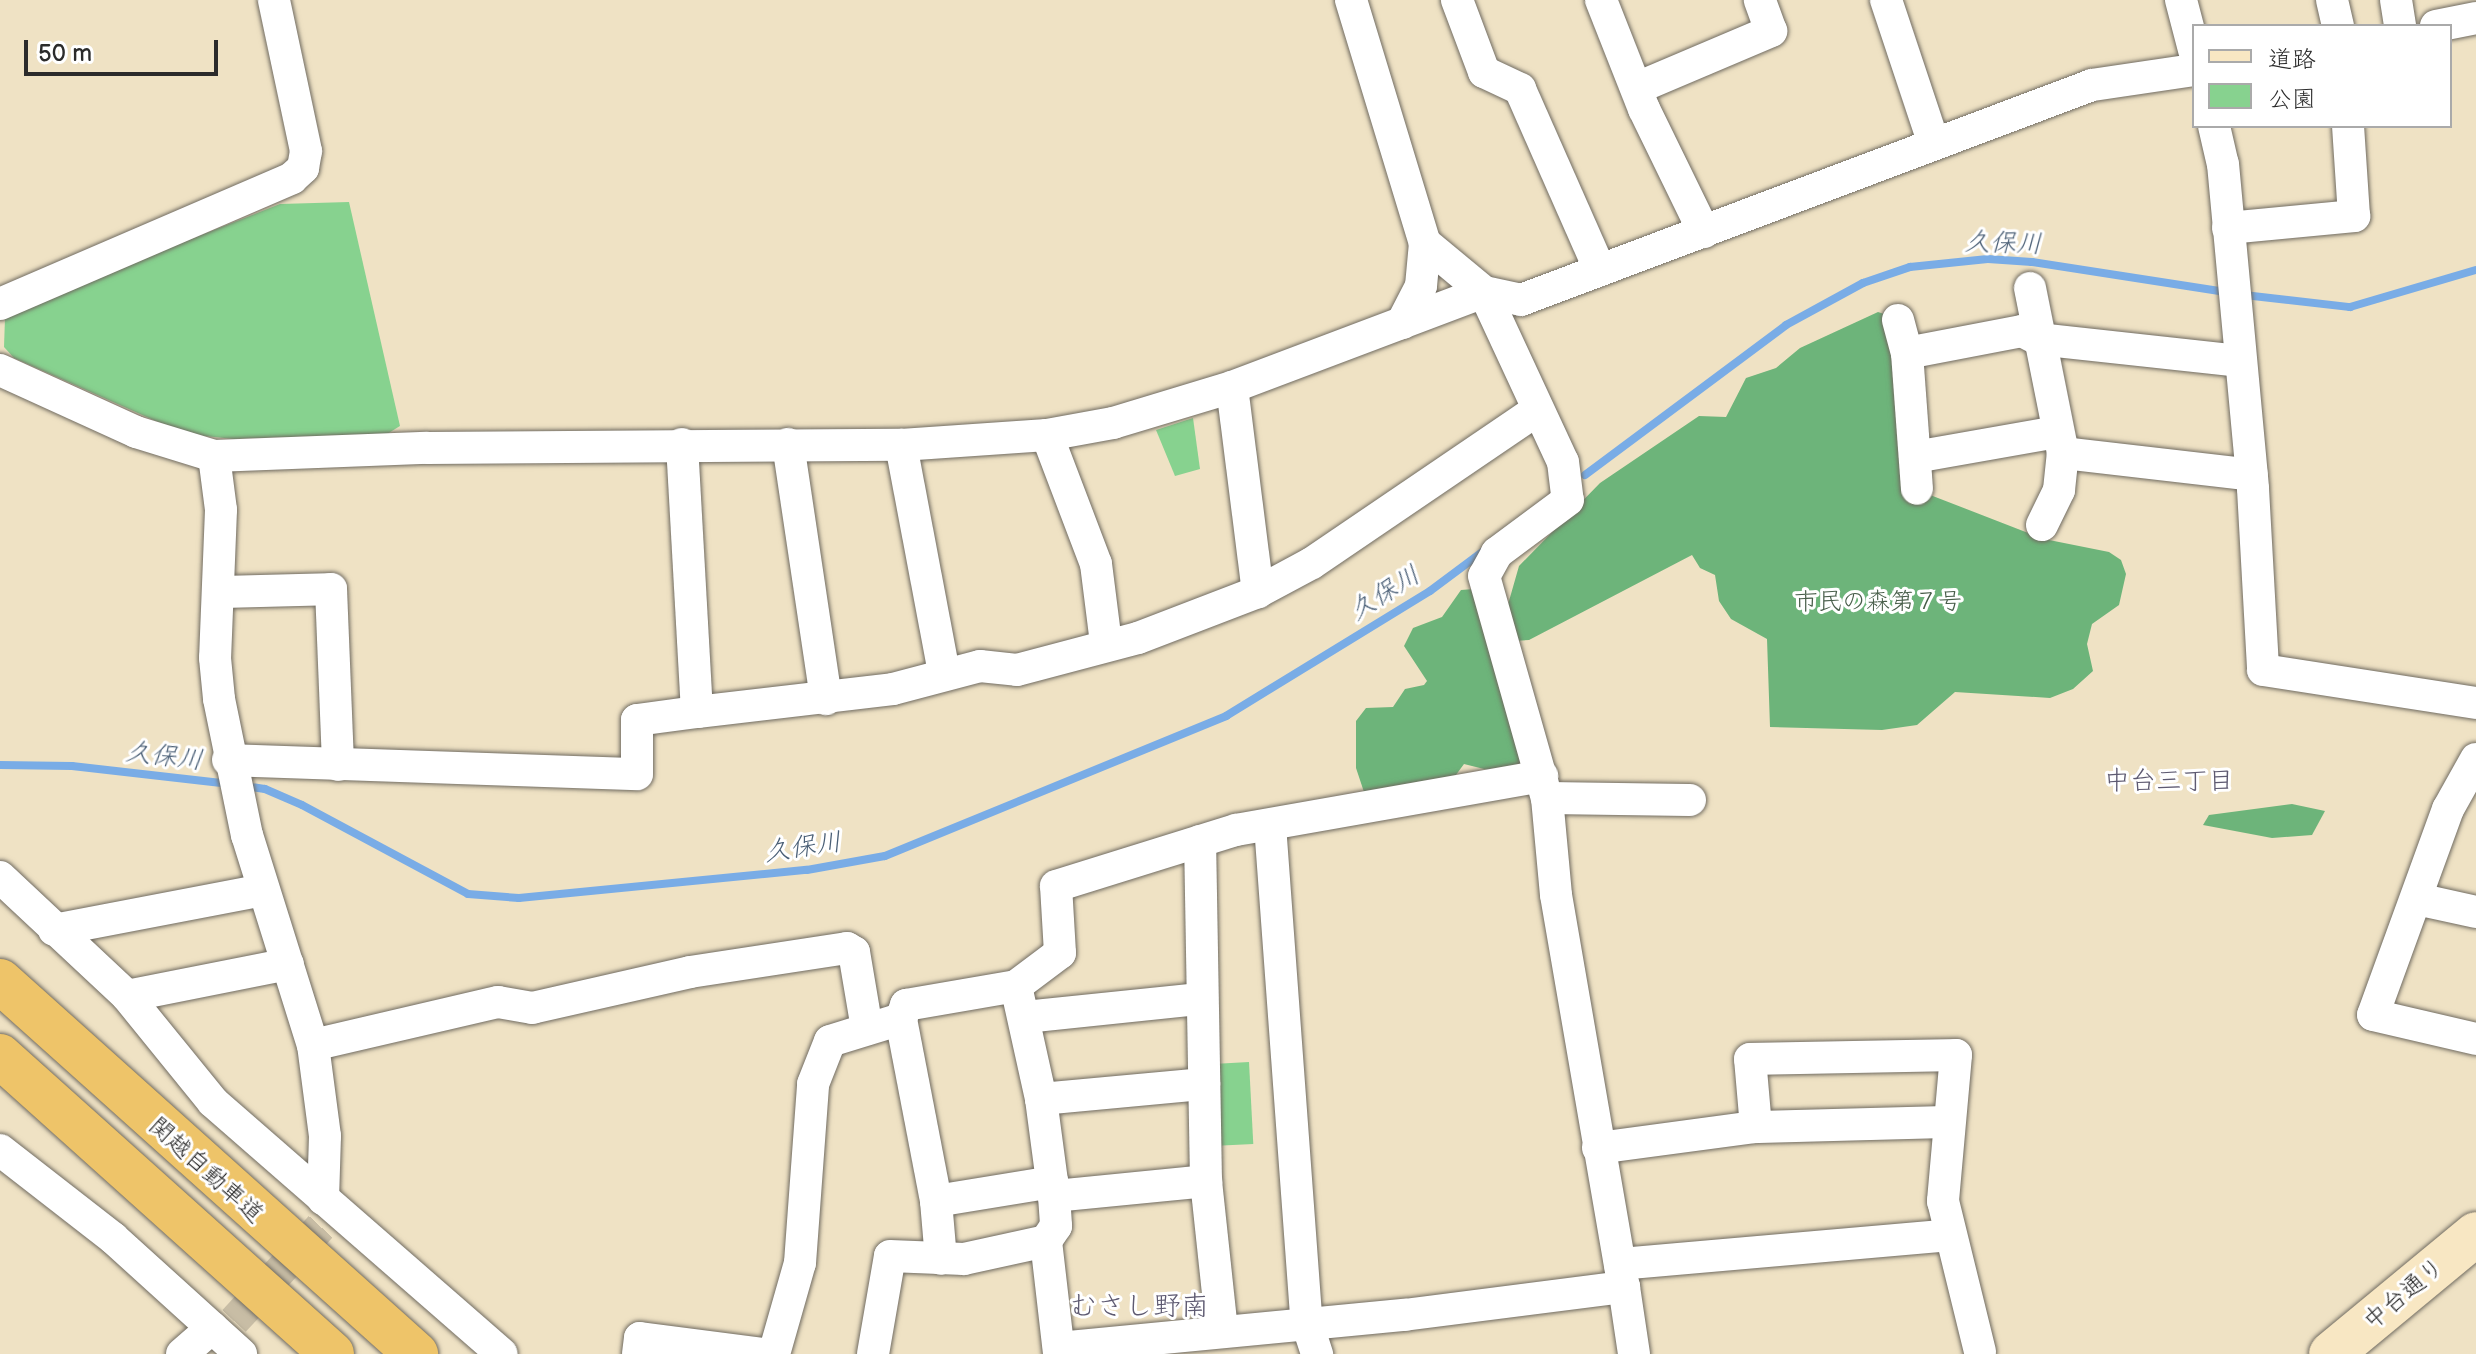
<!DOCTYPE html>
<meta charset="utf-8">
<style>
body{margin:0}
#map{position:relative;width:2476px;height:1354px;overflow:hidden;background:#efe2c4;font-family:"Balsamiq Sans","Klee One",sans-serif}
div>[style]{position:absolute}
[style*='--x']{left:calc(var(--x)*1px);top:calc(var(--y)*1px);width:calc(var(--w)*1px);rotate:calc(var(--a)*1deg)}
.green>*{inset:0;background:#87d28f;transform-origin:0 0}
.forest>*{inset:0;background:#6db47a}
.stream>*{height:8px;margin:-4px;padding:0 4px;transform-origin:4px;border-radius:4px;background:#79ace6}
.street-tunnel>*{height:32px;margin-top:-16px;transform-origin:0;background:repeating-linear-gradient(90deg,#c8bda5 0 32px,transparent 0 48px)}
.roads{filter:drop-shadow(0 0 2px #706b61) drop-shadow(0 0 2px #706b61)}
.street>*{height:32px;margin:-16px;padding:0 16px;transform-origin:16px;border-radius:16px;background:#fff}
.secondary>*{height:44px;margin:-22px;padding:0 22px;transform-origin:22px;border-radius:22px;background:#f8e7c3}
.highway>*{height:44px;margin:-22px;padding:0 22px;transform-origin:22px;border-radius:22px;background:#eec469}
span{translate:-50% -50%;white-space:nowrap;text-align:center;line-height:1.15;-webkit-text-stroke:6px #fff;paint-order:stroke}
.park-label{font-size:24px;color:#475d49}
.street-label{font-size:24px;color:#2b2b2b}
.water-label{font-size:26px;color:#4a5f76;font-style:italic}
.neighbourhood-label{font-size:26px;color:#5e5a71}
.quarter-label{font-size:28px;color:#5e5a71}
.legend{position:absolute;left:2192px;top:24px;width:260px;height:104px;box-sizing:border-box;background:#fff;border:2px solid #aaa;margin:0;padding:10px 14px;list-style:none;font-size:24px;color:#2b2b2b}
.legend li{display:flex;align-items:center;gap:16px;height:40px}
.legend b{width:40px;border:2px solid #aaa}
.scale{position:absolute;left:24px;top:40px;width:194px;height:36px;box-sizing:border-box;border:4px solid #2b2b2b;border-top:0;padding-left:10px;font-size:24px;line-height:28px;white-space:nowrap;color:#2b2b2b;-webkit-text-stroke:6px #fff;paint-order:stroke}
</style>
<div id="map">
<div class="green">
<div style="clip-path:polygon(349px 202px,400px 426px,387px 434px,234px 439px,185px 434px,14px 358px,4px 347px,5px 318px,18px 307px,280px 204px)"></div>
<div style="clip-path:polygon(1193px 418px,1200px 469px,1175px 476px,1156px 430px)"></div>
<div style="left:1249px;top:1062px;width:82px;height:36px;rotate:87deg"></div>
</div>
<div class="forest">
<div style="clip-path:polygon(1878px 312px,1890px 316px,1925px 493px,2044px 539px,2109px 552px,2121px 560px,2126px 574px,2119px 605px,2092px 624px,2087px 644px,2093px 671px,2073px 689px,2050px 698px,1955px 692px,1917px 725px,1882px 730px,1770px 727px,1767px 639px,1731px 619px,1719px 601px,1715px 575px,1700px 568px,1692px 555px,1529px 640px,1514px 641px,1505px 615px,1519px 566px,1600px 483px,1699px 416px,1726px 417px,1746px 378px,1776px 368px,1800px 348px)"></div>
<div style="clip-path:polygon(1474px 589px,1523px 768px,1504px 774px,1464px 764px,1450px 783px,1365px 795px,1356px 768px,1356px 721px,1366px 708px,1393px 707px,1405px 689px,1424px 685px,1427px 681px,1404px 646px,1413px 628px,1442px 617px,1461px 590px)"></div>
<div style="clip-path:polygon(2292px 804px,2325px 811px,2312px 835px,2272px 838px,2203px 825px,2209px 815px)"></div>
</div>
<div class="stream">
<div style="--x:2244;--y:295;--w:107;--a:6.5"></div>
<div style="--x:2350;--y:307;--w:131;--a:-16.4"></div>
<div style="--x:1585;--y:475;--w:251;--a:-36.7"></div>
<div style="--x:1786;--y:325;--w:88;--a:-28.6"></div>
<div style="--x:1863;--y:283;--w:50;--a:-18.8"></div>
<div style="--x:1910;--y:267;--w:78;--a:-5.9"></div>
<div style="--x:1988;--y:259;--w:44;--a:3.9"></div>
<div style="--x:2032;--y:262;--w:196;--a:8.8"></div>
<div style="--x:0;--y:765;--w:72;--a:0.8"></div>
<div style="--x:72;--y:766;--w:159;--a:6.5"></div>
<div style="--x:244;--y:786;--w:21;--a:8"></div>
<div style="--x:265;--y:789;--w:40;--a:23.4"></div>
<div style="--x:302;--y:805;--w:188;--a:28.2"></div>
<div style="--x:468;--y:894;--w:51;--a:4.5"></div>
<div style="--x:519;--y:898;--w:289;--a:-5.6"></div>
<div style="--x:807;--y:870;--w:79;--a:-10.2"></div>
<div style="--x:885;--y:856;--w:369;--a:-22.3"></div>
<div style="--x:1226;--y:716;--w:239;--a:-31.5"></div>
<div style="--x:1430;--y:591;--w:69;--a:-36.7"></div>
</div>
<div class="street-tunnel">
<div style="--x:234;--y:1321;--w:137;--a:-47.4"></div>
</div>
<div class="roads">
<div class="street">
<div style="--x:1351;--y:0;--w:254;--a:73.1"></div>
<div style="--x:1425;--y:243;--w:43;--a:95.3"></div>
<div style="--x:1421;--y:286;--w:42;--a:117.2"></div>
<div style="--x:1457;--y:0;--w:77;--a:69.4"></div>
<div style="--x:1484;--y:72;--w:40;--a:25"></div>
<div style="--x:1520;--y:89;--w:198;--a:66.2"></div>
<div style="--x:1601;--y:0;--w:117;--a:68.5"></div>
<div style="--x:1644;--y:109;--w:137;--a:64"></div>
<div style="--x:1886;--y:0;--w:149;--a:71.6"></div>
<div style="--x:2181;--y:0;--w:52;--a:75.4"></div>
<div style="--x:2332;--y:0;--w:27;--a:77"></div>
<div style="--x:2396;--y:0;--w:26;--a:81"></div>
<div style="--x:2436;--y:26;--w:41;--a:-11.3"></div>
<div style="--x:1637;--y:88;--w:146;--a:-23"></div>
<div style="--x:1771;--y:31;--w:33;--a:-110"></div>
<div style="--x:2214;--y:126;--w:39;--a:77"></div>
<div style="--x:2223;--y:164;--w:326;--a:84.7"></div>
<div style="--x:2253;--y:489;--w:181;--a:86.8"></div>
<div style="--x:2263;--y:670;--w:216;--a:8.8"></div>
<div style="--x:2228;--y:228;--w:127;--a:-5.4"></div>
<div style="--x:2354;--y:216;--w:90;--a:-93.8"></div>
<div style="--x:1425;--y:243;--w:77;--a:39.7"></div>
<div style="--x:1484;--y:292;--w:187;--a:65.1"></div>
<div style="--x:1563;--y:462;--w:38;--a:83"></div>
<div style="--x:1568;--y:500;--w:89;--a:143.3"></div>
<div style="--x:1497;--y:553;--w:26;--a:119"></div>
<div style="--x:1484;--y:576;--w:231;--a:74.2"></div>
<div style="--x:1547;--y:798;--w:143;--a:0.8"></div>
<div style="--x:2030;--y:288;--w:168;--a:78.7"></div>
<div style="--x:2063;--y:453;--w:190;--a:6.6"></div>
<div style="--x:0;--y:304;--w:318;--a:-23.3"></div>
<div style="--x:292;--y:178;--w:15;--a:-42"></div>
<div style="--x:303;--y:168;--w:17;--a:-80"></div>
<div style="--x:306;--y:151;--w:154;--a:-102"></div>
<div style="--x:1898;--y:320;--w:34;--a:75"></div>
<div style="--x:1907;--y:353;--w:117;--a:-10.8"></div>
<div style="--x:2022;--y:331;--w:18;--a:27"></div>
<div style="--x:2038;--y:339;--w:202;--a:6.2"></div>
<div style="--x:1907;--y:353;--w:136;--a:85.8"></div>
<div style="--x:0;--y:370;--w:149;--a:24.5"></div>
<div style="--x:136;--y:432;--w:82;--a:17.1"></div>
<div style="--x:214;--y:456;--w:213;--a:-2.2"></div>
<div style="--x:427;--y:448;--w:474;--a:-0.4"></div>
<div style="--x:901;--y:445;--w:146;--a:-3.9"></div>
<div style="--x:1047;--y:435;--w:67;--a:-10.3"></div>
<div style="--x:1113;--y:423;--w:124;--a:-16.8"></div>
<div style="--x:1232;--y:387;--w:269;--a:-20.7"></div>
<div style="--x:1484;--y:292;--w:38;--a:12"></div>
<div style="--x:1521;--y:300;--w:610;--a:-20.63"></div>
<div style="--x:2092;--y:85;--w:103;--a:-8.4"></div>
<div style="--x:1232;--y:387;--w:207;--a:82.8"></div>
<div style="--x:1047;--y:435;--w:138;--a:69.2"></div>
<div style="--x:1096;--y:564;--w:80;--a:82.8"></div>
<div style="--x:682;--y:444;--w:268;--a:86.8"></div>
<div style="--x:697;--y:712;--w:197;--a:-6.7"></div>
<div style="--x:893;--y:689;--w:90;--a:-14.8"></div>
<div style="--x:980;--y:666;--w:37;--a:6"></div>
<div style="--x:1017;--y:670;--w:125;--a:-14.8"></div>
<div style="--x:1138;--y:638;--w:129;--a:-21"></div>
<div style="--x:1258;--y:592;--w:61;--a:-28.2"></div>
<div style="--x:1312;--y:563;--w:271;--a:-34.2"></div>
<div style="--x:788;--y:444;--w:258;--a:81.5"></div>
<div style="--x:901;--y:445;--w:231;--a:79.3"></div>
<div style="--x:214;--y:456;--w:54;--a:82.6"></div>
<div style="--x:221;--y:510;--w:148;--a:92.3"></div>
<div style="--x:215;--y:658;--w:41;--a:84.4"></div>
<div style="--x:219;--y:699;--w:139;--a:78.4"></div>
<div style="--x:247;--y:835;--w:220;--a:72.6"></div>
<div style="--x:313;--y:1045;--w:92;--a:82.5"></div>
<div style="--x:325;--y:1136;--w:63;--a:91.8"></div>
<div style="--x:1915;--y:457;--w:144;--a:-10"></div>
<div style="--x:2042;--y:525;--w:39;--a:-64"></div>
<div style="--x:2059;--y:490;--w:37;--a:-84"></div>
<div style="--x:219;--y:592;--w:112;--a:-1.5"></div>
<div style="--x:331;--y:589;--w:176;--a:87.7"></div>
<div style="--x:2476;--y:759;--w:57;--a:119.2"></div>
<div style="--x:2448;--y:809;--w:219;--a:110"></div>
<div style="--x:2373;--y:1015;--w:106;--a:13.1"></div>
<div style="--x:228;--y:760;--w:409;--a:2"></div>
<div style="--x:637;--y:774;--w:54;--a:-90"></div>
<div style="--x:637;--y:720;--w:61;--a:-7.6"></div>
<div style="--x:1547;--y:798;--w:97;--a:84.7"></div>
<div style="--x:1556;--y:895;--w:398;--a:80.2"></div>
<div style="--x:1270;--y:825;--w:499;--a:85.8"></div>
<div style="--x:1307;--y:1323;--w:33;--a:72"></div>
<div style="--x:0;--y:877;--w:174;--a:43.1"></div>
<div style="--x:127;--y:996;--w:136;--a:50.9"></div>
<div style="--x:213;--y:1102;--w:383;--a:41.1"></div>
<div style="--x:2417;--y:899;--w:60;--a:12.4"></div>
<div style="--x:54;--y:930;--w:213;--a:-10.8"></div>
<div style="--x:1016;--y:986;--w:55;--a:-36.9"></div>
<div style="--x:1060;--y:953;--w:67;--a:-93.4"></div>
<div style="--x:1056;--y:886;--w:189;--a:-17.3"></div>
<div style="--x:1236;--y:830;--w:311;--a:-10"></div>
<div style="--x:127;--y:996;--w:164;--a:-11.2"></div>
<div style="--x:1025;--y:1017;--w:176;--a:-5.9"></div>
<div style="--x:901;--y:1019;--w:185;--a:79.1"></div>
<div style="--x:936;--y:1201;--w:118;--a:-9.3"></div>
<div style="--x:313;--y:1045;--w:190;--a:-13.1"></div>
<div style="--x:498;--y:1002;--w:35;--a:10"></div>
<div style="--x:532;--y:1008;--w:162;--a:-12.8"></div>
<div style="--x:690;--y:972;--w:159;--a:-8.7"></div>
<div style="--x:847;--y:948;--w:8;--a:30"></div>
<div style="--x:854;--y:952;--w:78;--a:80.4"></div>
<div style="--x:1041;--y:1099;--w:164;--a:-5.3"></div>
<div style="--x:1948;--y:1122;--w:192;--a:178.5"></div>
<div style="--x:1756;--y:1127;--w:68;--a:-95"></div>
<div style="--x:1750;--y:1059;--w:206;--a:-1.1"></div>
<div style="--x:1956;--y:1055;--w:147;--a:95.1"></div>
<div style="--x:1943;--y:1201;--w:155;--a:76.2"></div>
<div style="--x:1598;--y:1148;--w:159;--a:-7.6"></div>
<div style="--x:0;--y:1150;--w:143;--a:37.9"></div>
<div style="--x:113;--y:1238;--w:173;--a:42.2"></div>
<div style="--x:1206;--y:1181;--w:150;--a:83.9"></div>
<div style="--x:1054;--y:1196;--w:153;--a:-5.6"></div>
<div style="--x:1206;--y:1181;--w:340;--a:-91"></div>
<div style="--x:936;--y:1201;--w:58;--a:85.1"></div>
<div style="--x:1620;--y:1264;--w:330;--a:-5"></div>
<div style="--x:1059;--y:1348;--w:347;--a:-5.5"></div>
<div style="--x:1404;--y:1315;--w:222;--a:-7.3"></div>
<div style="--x:1624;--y:1287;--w:68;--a:81.5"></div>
<div style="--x:182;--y:1354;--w:40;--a:-41"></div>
<div style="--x:638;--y:1354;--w:16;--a:-83"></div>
<div style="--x:640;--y:1338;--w:125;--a:7.4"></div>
<div style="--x:774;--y:1354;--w:95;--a:-74.1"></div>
<div style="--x:800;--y:1263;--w:179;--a:-85.8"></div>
<div style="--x:813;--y:1084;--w:46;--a:-68.4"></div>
<div style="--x:830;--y:1041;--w:74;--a:-17.2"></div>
<div style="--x:901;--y:1019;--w:15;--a:-70"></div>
<div style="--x:906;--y:1005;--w:112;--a:-9.8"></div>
<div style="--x:1016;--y:986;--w:116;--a:77.5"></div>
<div style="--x:1041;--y:1099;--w:98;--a:82.4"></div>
<div style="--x:1054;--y:1196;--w:30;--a:86"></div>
<div style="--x:1056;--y:1226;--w:18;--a:124"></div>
<div style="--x:1046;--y:1241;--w:114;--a:83.4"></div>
<div style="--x:873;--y:1354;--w:99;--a:-80.2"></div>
<div style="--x:890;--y:1256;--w:74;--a:2.3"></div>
<div style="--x:964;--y:1259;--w:84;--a:-12.4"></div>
</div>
<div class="secondary">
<div style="--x:2331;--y:1354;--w:188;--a:-39.6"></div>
</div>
<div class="highway">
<div style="--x:0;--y:981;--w:559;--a:41.88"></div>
<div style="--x:0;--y:1056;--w:446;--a:41.9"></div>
</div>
</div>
<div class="park-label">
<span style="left:1878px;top:602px">市民の森第７号</span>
</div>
<div class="street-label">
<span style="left:206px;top:1170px;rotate:42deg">関越自動車道</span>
<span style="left:2404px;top:1294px;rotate:-40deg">中台通り</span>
</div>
<div class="water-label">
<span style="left:2003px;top:244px;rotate:2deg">久保川</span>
<span style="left:1385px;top:594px;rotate:-32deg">久保川</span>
<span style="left:164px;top:757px;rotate:7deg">久保川</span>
<span style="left:803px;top:848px;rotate:-8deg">久保川</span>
</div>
<div class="neighbourhood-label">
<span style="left:2169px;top:782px">中台三丁目</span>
</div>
<div class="quarter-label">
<span style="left:1139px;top:1307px">むさし野南</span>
</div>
<ul class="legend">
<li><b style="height:10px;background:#f8e7c3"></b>道路</li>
<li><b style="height:22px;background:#87d28f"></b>公園</li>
</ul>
<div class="scale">50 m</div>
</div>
